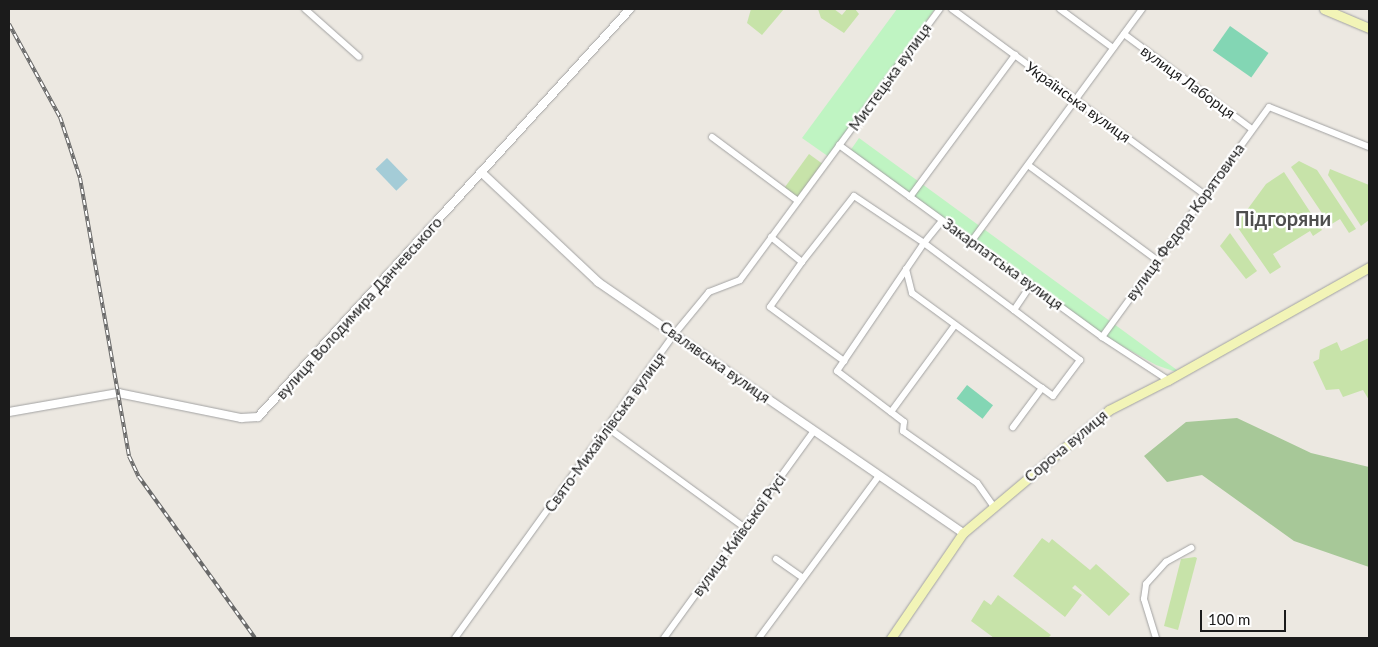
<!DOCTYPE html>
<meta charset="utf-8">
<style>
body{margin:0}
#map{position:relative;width:1378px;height:647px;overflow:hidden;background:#ece8e1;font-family:Lato,sans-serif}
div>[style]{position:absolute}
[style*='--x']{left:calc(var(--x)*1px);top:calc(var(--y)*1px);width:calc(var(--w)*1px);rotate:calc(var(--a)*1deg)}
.grass>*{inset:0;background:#c7e3a9;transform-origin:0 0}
.forest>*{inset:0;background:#a7c898}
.park>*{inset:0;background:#bff4c2}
.pitch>*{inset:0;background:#83d6b4;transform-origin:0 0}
.water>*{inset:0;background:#a4ccd7;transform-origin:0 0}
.roads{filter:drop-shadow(0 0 1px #a2a2a2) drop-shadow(0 0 1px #a2a2a2)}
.minor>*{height:6px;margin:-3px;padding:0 3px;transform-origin:3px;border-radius:3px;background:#fff}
.tertiary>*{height:8px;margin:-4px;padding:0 4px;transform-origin:4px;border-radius:4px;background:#fff}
.secondary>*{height:9px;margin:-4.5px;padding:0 4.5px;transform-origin:4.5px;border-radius:4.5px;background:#f2f4b7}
.rail>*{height:4px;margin-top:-2px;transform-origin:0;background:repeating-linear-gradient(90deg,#fff 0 5.5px,#696969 0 11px);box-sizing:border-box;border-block:1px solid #696969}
span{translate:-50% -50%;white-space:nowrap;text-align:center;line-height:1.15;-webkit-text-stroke:4.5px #fff;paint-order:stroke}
.street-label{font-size:15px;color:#1b1b1b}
.district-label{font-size:20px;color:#4e4e4e;font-weight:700}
.frame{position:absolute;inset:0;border:10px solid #1b1b1b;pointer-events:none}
.scale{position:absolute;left:1200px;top:610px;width:86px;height:22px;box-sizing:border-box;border:2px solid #1b1b1b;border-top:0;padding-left:6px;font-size:15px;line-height:18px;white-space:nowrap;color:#1b1b1b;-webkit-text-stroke:4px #fff;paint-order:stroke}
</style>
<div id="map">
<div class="grass">
<div style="clip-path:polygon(751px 9px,784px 9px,762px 35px,747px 23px)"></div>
<div style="clip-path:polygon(818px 9px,834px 9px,842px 15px,847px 9px,855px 9px,859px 14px,844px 33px,821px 18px)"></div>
<div style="left:809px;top:154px;width:17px;height:42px;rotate:36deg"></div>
<div style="clip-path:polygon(1299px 161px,1317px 170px,1356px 229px,1349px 233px,1340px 219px,1330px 225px,1291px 167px)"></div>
<div style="clip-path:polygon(1330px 169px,1369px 185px,1369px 220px,1361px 226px,1328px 175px)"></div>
<div style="clip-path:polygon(1284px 172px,1322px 230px,1313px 236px,1310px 231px,1273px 254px,1281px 267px,1270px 274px,1236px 225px,1266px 184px)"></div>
<div style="clip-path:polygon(1230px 233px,1257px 271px,1246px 279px,1220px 246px)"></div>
<div style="clip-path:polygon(1369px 338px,1369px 400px,1363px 390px,1343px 397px,1339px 389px,1326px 390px,1313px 362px,1319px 359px,1320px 350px,1337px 342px,1341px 351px)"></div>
<div style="clip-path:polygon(1042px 538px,1049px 543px,1052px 539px,1090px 570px,1096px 564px,1130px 594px,1109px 616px,1075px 585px,1072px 588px,1082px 595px,1065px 617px,1013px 576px)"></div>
<div style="clip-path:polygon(1195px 557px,1197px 558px,1178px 630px,1164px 626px,1181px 559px)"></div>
<div style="clip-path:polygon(998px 595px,1051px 635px,1048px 638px,994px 638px,971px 621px,984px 600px,991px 605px)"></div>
</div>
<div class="forest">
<div style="clip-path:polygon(1237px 418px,1311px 453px,1369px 467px,1369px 567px,1294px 541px,1202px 475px,1167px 482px,1144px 456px,1186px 422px)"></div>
</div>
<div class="park">
<div style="clip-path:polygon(897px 9px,935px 9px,829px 157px,802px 138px)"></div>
<div style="clip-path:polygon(859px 138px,1177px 370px,1176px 372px,1156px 365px,1099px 333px,850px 151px)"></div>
</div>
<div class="pitch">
<div style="left:1230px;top:26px;width:47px;height:30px;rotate:35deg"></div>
<div style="left:967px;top:385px;width:33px;height:17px;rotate:38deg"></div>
</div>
<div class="water">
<div style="left:387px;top:158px;width:30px;height:16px;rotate:46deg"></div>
</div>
<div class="roads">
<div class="minor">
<div style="--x:305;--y:9;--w:72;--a:41.6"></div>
<div style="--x:952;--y:9;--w:313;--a:36.3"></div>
<div style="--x:1060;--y:9;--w:66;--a:36.3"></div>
<div style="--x:1124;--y:34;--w:159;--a:36.6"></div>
<div style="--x:712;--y:137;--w:107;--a:36.7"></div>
<div style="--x:839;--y:145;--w:326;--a:36.1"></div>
<div style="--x:1102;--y:337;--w:79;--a:33.1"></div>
<div style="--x:1028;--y:165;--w:160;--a:36.4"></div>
<div style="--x:910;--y:197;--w:177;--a:-53.5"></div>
<div style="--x:771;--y:237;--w:40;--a:39"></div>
<div style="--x:802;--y:262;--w:84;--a:-51.8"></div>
<div style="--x:854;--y:196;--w:84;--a:33.9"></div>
<div style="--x:924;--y:243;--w:28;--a:-51"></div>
<div style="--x:971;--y:242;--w:289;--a:-53.7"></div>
<div style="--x:802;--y:262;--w:55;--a:125.4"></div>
<div style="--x:770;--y:307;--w:92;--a:36.1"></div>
<div style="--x:906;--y:269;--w:25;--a:76"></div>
<div style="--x:912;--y:293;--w:161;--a:36.2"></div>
<div style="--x:1042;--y:388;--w:49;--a:126.6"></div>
<div style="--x:1014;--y:310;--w:83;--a:37.1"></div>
<div style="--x:1080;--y:360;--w:45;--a:126.9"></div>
<div style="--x:1053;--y:396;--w:14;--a:-144"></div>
<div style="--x:1102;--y:337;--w:284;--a:-54"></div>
<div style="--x:1269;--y:107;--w:108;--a:21.8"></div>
<div style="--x:891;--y:412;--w:108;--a:-53.7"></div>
<div style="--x:608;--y:428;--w:170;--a:36.1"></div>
<div style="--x:994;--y:507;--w:29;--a:-125"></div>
<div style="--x:977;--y:483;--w:90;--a:-144.9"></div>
<div style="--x:903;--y:431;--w:9;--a:-84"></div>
<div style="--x:904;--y:422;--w:84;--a:-142.7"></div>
<div style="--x:837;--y:371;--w:155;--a:-55.8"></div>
<div style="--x:924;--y:243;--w:112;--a:36.7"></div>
<div style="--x:1014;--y:310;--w:30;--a:-56"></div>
<div style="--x:776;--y:559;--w:33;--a:35"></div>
<div style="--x:455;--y:638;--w:377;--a:-54.2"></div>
<div style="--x:676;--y:332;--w:52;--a:-50.5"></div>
<div style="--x:709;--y:292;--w:33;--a:-21"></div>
<div style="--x:740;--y:280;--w:337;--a:-53.6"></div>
<div style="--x:664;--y:638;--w:256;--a:-54.1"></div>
<div style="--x:759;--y:638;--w:202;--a:-53.5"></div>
<div style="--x:1156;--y:638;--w:41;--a:-107.1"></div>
<div style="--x:1144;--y:599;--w:15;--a:-82"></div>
<div style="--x:1146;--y:584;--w:30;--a:-48"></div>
<div style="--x:1166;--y:562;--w:29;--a:-29"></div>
</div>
<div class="tertiary">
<div style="--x:481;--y:172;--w:161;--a:43.2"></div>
<div style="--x:598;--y:282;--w:443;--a:34.5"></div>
<div style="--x:9;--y:412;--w:111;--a:-9.9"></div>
<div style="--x:118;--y:393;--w:126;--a:11.5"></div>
<div style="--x:241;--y:418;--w:17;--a:-3"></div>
<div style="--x:258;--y:417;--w:552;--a:-47.64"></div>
</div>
<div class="secondary">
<div style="--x:1324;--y:9;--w:49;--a:22.9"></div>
<div style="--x:891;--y:638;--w:127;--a:-55.6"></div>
<div style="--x:963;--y:533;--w:191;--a:-40.1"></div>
<div style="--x:1109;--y:410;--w:66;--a:-27"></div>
<div style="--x:1168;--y:380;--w:231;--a:-29.3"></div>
</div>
</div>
<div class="rail">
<div style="--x:9;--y:24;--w:106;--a:61.3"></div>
<div style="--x:60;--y:117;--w:64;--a:71.8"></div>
<div style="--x:80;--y:178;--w:282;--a:80"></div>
<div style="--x:129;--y:456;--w:23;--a:65"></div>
<div style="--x:139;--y:477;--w:198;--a:54.2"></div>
</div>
<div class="street-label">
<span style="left:890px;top:77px;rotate:-54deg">Мистецька вулиця</span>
<span style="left:1188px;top:82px;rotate:36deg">вулиця Лаборця</span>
<span style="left:1078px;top:102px;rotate:36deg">Українська вулиця</span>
<span style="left:1185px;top:222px;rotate:-54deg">вулиця Федора Корятовича</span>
<span style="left:1003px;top:264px;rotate:36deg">Закарпатська вулиця</span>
<span style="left:359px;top:308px;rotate:-48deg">вулиця Володимира Данчевського</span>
<span style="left:715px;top:362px;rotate:35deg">Свалявська вулиця</span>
<span style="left:605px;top:432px;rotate:-54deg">Свято-Михайлівська вулиця</span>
<span style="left:1066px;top:446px;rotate:-40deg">Сороча вулиця</span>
<span style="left:739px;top:535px;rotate:-54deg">вулиця Київської Русі</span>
</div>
<div class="district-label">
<span style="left:1283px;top:218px">Підгоряни</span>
</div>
<div class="frame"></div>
<div class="scale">100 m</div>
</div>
